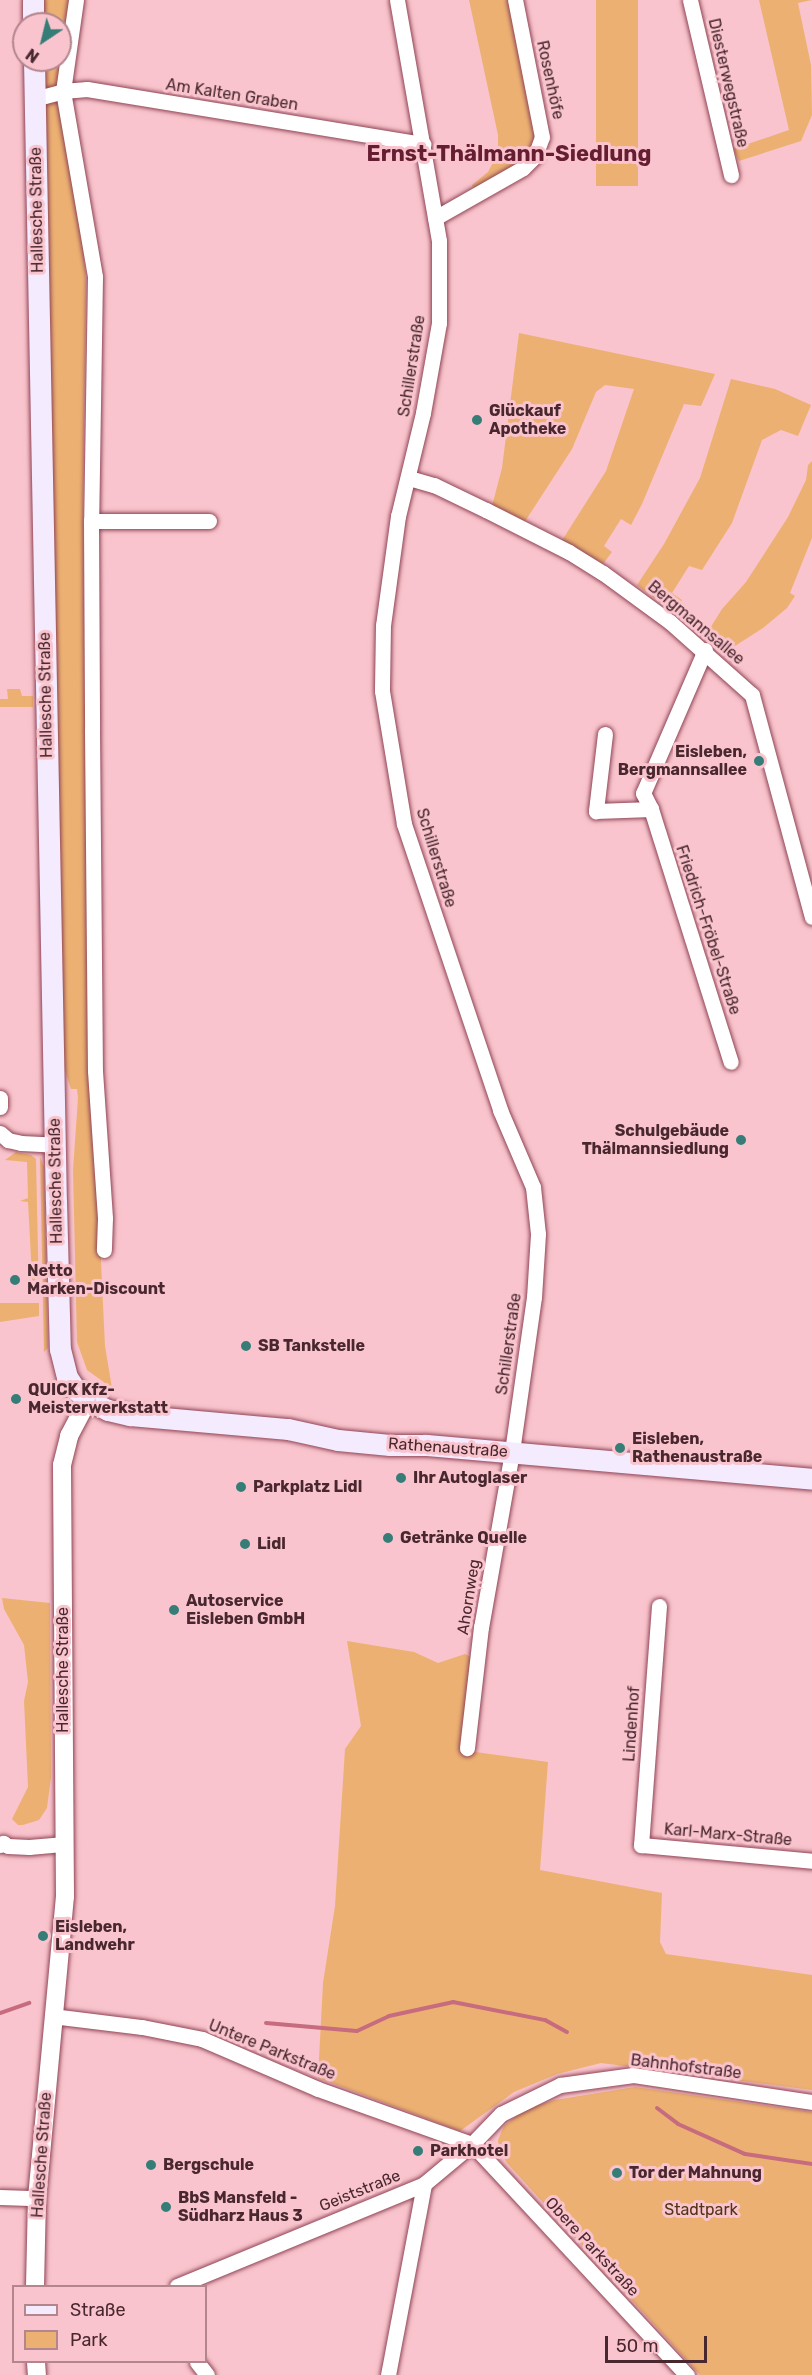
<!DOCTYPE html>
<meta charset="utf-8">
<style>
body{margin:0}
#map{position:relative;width:812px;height:2375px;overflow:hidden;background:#f9c4cd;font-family:Rubik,sans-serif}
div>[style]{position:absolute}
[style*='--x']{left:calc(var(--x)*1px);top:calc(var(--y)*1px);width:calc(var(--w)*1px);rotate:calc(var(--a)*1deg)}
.green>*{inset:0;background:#ecb172;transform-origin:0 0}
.stream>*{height:4px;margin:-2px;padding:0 2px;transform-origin:2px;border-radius:2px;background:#c76b7e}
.roads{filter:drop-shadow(0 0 2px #904455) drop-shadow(0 0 2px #904455)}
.minor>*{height:15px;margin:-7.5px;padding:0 7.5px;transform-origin:7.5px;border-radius:7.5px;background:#fff}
.tertiary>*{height:18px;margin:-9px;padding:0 9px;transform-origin:9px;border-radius:9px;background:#fff}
.secondary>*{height:21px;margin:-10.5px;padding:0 10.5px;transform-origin:10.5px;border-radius:10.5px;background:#f5ebff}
.dots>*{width:16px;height:16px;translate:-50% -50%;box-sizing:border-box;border:3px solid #f9c4cd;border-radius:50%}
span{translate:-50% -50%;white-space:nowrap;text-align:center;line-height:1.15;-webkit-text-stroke:6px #f9c4cd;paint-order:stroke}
.street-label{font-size:16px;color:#49272e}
.poi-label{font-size:16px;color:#49272e;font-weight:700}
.left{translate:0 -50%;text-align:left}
.right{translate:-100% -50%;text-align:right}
.park-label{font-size:16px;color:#4e3314}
.district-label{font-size:22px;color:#651d31;font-weight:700}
.legend{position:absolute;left:12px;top:2285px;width:195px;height:78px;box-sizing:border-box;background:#f9c4cd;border:2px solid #b3858d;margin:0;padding:8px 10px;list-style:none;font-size:18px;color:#49272e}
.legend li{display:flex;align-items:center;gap:12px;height:30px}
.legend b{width:30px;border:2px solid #b3858d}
.north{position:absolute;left:12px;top:12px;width:60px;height:60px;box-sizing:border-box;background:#f9c4cd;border:2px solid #b3858d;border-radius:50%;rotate:215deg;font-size:16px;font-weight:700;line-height:24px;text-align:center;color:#49272e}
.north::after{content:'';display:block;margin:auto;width:21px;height:27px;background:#367d77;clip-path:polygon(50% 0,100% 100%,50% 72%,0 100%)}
.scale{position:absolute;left:605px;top:2336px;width:102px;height:27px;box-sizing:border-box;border:3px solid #49272e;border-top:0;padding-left:8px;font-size:18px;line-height:21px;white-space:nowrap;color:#49272e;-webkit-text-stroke:4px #f9c4cd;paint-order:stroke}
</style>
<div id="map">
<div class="green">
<div style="clip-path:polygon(40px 0,71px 0,60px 79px,83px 242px,86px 282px,83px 499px,87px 919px,102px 1284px,105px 1346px,112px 1388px,87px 1370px,77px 1342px,73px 1170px,78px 1098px,77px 1089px,71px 1089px,61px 1059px,41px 60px,60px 60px,60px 24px,40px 24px)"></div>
<div style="clip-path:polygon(469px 0,509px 0,534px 122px,534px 143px,525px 157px,514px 168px,474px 191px,472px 185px,488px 172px,498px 153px,498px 135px)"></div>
<div style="left:596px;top:0;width:42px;height:186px"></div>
<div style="clip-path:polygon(759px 0,812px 0,798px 3px,811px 65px,812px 115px,801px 141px,739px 161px,733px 149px,789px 130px)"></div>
<div style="clip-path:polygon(519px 333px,715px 374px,701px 406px,684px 404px,642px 504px,631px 525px,621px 519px,604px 546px,612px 552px,603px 564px,561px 542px,606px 471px,634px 389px,605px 385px,596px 392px,572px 449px,524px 523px,492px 506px,502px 468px)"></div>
<div style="clip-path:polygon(731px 379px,775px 389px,811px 405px,798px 436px,781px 430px,762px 440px,732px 523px,702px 570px,689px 566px,672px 593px,682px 600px,674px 613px,637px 585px,664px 544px,700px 478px)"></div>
<div style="clip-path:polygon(812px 461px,812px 538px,790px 593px,795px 596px,787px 608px,763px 628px,724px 653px,704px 638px,722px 609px,746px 582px,788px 517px,806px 480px,808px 465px)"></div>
<div style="clip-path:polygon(7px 689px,20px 689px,22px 696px,33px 696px,33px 707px,0 707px,0 699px,8px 699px)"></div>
<div style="clip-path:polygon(16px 1152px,31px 1155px,36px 1159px,39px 1295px,33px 1295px,28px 1202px,20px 1201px,28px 1198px,27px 1162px,5px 1160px)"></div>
<div style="clip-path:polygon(40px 1157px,44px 1167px,48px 1348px,44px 1352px)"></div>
<div style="clip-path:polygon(0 1303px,39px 1303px,39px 1316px,0 1322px)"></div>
<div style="clip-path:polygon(2px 1598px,50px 1603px,51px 1777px,47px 1808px,39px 1820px,23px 1825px,18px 1825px,12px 1819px,28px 1787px,24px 1701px,28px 1682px,24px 1645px,4px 1609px)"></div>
<div style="clip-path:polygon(347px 1641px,414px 1652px,438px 1663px,465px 1654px,473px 1658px,461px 1750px,548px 1762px,540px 1870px,662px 1893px,660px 1942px,666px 1954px,812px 1975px,812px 2090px,601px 2063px,557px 2074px,514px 2092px,460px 2131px,318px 2078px,323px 1983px,335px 1906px,345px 1749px,361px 1726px)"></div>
<div style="clip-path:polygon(635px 2087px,812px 2112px,812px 2375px,700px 2375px,507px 2163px,499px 2149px,498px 2140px,504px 2126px,525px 2109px,555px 2100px)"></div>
</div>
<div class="stream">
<div style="--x:0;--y:2013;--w:31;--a:-19"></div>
<div style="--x:266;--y:2023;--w:91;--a:5"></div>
<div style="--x:357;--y:2031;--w:35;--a:-25"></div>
<div style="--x:389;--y:2016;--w:66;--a:-12.3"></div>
<div style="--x:453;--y:2002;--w:94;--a:11.1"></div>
<div style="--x:545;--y:2020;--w:25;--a:29"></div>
<div style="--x:657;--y:2108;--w:26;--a:37"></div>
<div style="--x:678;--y:2124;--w:73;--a:24.1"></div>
<div style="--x:745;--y:2154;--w:68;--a:8.5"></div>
</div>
<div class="roads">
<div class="minor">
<div style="--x:76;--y:0;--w:92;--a:98.1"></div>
<div style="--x:63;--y:91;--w:189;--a:80.2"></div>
<div style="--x:95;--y:277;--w:244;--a:90.9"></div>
<div style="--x:91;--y:521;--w:209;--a:89.7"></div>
<div style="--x:92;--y:730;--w:341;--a:89.5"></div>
<div style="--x:95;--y:1071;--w:147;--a:86.1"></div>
<div style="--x:105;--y:1218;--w:32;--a:92"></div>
<div style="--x:397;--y:0;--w:245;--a:80.1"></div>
<div style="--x:439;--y:241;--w:82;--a:90"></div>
<div style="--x:439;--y:323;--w:91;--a:100.1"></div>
<div style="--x:423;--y:413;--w:106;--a:103.6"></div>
<div style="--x:398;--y:516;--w:110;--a:97.8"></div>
<div style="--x:383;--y:625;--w:66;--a:90.9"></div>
<div style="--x:382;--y:691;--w:135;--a:80.6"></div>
<div style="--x:404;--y:824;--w:302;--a:71.4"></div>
<div style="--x:500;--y:1110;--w:84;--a:66.8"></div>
<div style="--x:533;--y:1187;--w:47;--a:83.9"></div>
<div style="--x:538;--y:1234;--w:63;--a:93.6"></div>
<div style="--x:534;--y:1297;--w:157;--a:98.1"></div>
<div style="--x:512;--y:1452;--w:178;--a:100"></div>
<div style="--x:481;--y:1627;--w:122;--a:96.6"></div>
<div style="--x:690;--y:0;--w:180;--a:76.8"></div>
<div style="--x:34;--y:99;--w:30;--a:-15"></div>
<div style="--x:63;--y:91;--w:24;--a:-5"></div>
<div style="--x:87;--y:89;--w:341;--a:9.3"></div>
<div style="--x:435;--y:218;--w:101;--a:-29.6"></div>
<div style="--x:523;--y:168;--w:17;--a:-45"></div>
<div style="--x:535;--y:156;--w:20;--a:-70"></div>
<div style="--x:542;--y:137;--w:140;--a:-101.1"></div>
<div style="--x:409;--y:478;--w:26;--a:16"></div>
<div style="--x:434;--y:485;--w:58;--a:25.7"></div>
<div style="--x:486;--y:510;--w:93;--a:26.8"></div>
<div style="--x:569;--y:552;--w:40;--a:32"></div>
<div style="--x:603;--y:573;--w:83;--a:36.2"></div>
<div style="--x:670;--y:622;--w:110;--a:41.7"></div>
<div style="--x:752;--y:695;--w:230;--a:74.9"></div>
<div style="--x:91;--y:521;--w:118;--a:0"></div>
<div style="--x:705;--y:650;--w:156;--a:113.4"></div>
<div style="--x:643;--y:793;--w:18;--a:63"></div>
<div style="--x:651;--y:809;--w:265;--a:72.5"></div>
<div style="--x:605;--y:734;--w:78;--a:96.7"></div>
<div style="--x:596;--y:811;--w:55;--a:-2.1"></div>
<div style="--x:0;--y:1098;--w:9;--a:90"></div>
<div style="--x:0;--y:1133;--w:11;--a:41"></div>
<div style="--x:8;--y:1140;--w:13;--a:13"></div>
<div style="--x:21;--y:1143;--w:35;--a:3"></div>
<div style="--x:659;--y:1606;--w:240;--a:94.3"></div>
<div style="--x:641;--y:1845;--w:172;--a:5.3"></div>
<div style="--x:0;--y:1845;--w:4;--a:-34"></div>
<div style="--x:3;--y:1843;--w:6;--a:31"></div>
<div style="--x:8;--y:1846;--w:21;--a:3"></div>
<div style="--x:29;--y:1847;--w:36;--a:-5"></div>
<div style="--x:52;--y:2016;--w:91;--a:7"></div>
<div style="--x:142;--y:2027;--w:61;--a:11.3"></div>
<div style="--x:202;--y:2039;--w:126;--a:23.3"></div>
<div style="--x:318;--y:2089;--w:164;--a:19.7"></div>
<div style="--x:472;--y:2144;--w:316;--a:47.1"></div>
<div style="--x:0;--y:2197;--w:37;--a:2"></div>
<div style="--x:177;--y:2286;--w:267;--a:-22.4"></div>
<div style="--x:197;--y:2362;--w:16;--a:52"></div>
<div style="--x:388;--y:2375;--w:194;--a:-79.3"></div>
<div style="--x:424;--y:2184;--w:62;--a:-39.8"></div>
<div style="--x:472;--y:2144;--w:42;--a:-46"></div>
<div style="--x:501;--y:2114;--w:66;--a:-26.2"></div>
<div style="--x:560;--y:2085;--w:74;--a:-7.8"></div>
<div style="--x:633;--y:2075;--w:181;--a:8.6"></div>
</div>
<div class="tertiary">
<div style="--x:35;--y:2286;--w:88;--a:-88.7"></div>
<div style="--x:37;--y:2198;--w:302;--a:-84.7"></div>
<div style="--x:65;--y:1897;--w:432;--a:-90.4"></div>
<div style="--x:62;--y:1465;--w:30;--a:-76"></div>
<div style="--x:69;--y:1436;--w:41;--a:-62.2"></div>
<div style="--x:36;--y:2362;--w:13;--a:86"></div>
</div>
<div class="secondary">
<div style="--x:33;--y:0;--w:24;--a:90"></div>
<div style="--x:34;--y:60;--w:1141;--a:88.9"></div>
<div style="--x:56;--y:1201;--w:148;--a:88.5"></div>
<div style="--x:60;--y:1349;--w:29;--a:76"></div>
<div style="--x:67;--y:1377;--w:14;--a:56"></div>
<div style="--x:75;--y:1389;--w:17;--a:40"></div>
<div style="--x:88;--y:1400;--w:22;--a:27"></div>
<div style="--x:108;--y:1410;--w:23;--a:13"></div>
<div style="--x:130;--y:1415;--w:159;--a:5.1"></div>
<div style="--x:288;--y:1429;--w:51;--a:12.4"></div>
<div style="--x:338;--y:1440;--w:52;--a:5.5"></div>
<div style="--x:390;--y:1445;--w:36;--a:0"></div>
<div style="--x:426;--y:1445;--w:387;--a:5"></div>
</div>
</div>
<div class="dots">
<div style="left:477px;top:420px;background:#367d77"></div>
<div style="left:759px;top:761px;background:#367d77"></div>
<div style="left:741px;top:1140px;background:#367d77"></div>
<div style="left:15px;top:1280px;background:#367d77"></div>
<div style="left:246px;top:1346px;background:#367d77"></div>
<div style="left:16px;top:1399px;background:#367d77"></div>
<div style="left:620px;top:1448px;background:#367d77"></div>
<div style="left:401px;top:1478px;background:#367d77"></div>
<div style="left:241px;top:1487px;background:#367d77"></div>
<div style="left:388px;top:1538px;background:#367d77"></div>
<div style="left:245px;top:1544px;background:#367d77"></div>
<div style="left:174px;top:1610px;background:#367d77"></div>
<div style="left:43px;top:1936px;background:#367d77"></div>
<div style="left:418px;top:2151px;background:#367d77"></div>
<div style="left:151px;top:2165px;background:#367d77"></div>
<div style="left:617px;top:2173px;background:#367d77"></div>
<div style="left:166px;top:2207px;background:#367d77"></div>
</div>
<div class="street-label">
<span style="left:550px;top:80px;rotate:78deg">Rosenhöfe</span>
<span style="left:728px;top:83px;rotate:77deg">Diesterwegstraße</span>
<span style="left:232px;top:95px;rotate:9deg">Am Kalten Graben</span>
<span style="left:37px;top:210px;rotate:-91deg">Hallesche Straße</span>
<span style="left:412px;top:366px;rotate:-81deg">Schillerstraße</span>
<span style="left:696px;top:623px;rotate:40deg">Bergmannsallee</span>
<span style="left:46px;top:695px;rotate:-91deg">Hallesche Straße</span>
<span style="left:436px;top:858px;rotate:73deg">Schillerstraße</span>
<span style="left:708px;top:930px;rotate:72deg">Friedrich-Fröbel-Straße</span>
<span style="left:56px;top:1181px;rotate:-91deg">Hallesche Straße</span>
<span style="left:509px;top:1344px;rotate:-82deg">Schillerstraße</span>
<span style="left:448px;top:1448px;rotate:4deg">Rathenaustraße</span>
<span style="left:469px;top:1597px;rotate:-81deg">Ahornweg</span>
<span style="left:63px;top:1670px;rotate:-90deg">Hallesche Straße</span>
<span style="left:632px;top:1724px;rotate:-86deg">Lindenhof</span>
<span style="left:728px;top:1835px;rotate:5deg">Karl-Marx-Straße</span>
<span style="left:272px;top:2050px;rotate:22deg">Untere Parkstraße</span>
<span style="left:686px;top:2067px;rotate:7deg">Bahnhofstraße</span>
<span style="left:42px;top:2155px;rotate:-86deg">Hallesche Straße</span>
<span style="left:360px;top:2191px;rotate:-22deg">Geiststraße</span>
<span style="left:592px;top:2247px;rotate:47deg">Obere Parkstraße</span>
</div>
<div class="poi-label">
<span class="left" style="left:489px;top:420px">Glückauf<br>Apotheke</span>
<span class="right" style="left:747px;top:761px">Eisleben,<br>Bergmannsallee</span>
<span class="right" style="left:729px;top:1140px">Schulgebäude<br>Thälmannsiedlung</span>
<span class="left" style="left:27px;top:1280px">Netto<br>Marken-Discount</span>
<span class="left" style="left:258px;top:1346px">SB Tankstelle</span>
<span class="left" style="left:28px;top:1399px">QUICK Kfz-<br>Meisterwerkstatt</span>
<span class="left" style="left:632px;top:1448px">Eisleben,<br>Rathenaustraße</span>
<span class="left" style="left:413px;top:1478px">Ihr Autoglaser</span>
<span class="left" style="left:253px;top:1487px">Parkplatz Lidl</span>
<span class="left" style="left:400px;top:1538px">Getränke Quelle</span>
<span class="left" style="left:257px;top:1544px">Lidl</span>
<span class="left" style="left:186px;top:1610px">Autoservice<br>Eisleben GmbH</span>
<span class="left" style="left:55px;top:1936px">Eisleben,<br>Landwehr</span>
<span class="left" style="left:430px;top:2151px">Parkhotel</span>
<span class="left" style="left:163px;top:2165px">Bergschule</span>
<span class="left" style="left:629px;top:2173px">Tor der Mahnung</span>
<span class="left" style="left:178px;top:2207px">BbS Mansfeld -<br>Südharz Haus 3</span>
</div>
<div class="park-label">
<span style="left:701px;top:2210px">Stadtpark</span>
</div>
<div class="district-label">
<span style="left:509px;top:154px">Ernst-Thälmann-Siedlung</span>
</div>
<ul class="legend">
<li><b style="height:8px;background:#f5ebff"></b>Straße</li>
<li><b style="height:16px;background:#ecb172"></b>Park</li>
</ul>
<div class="north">N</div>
<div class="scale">50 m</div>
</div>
